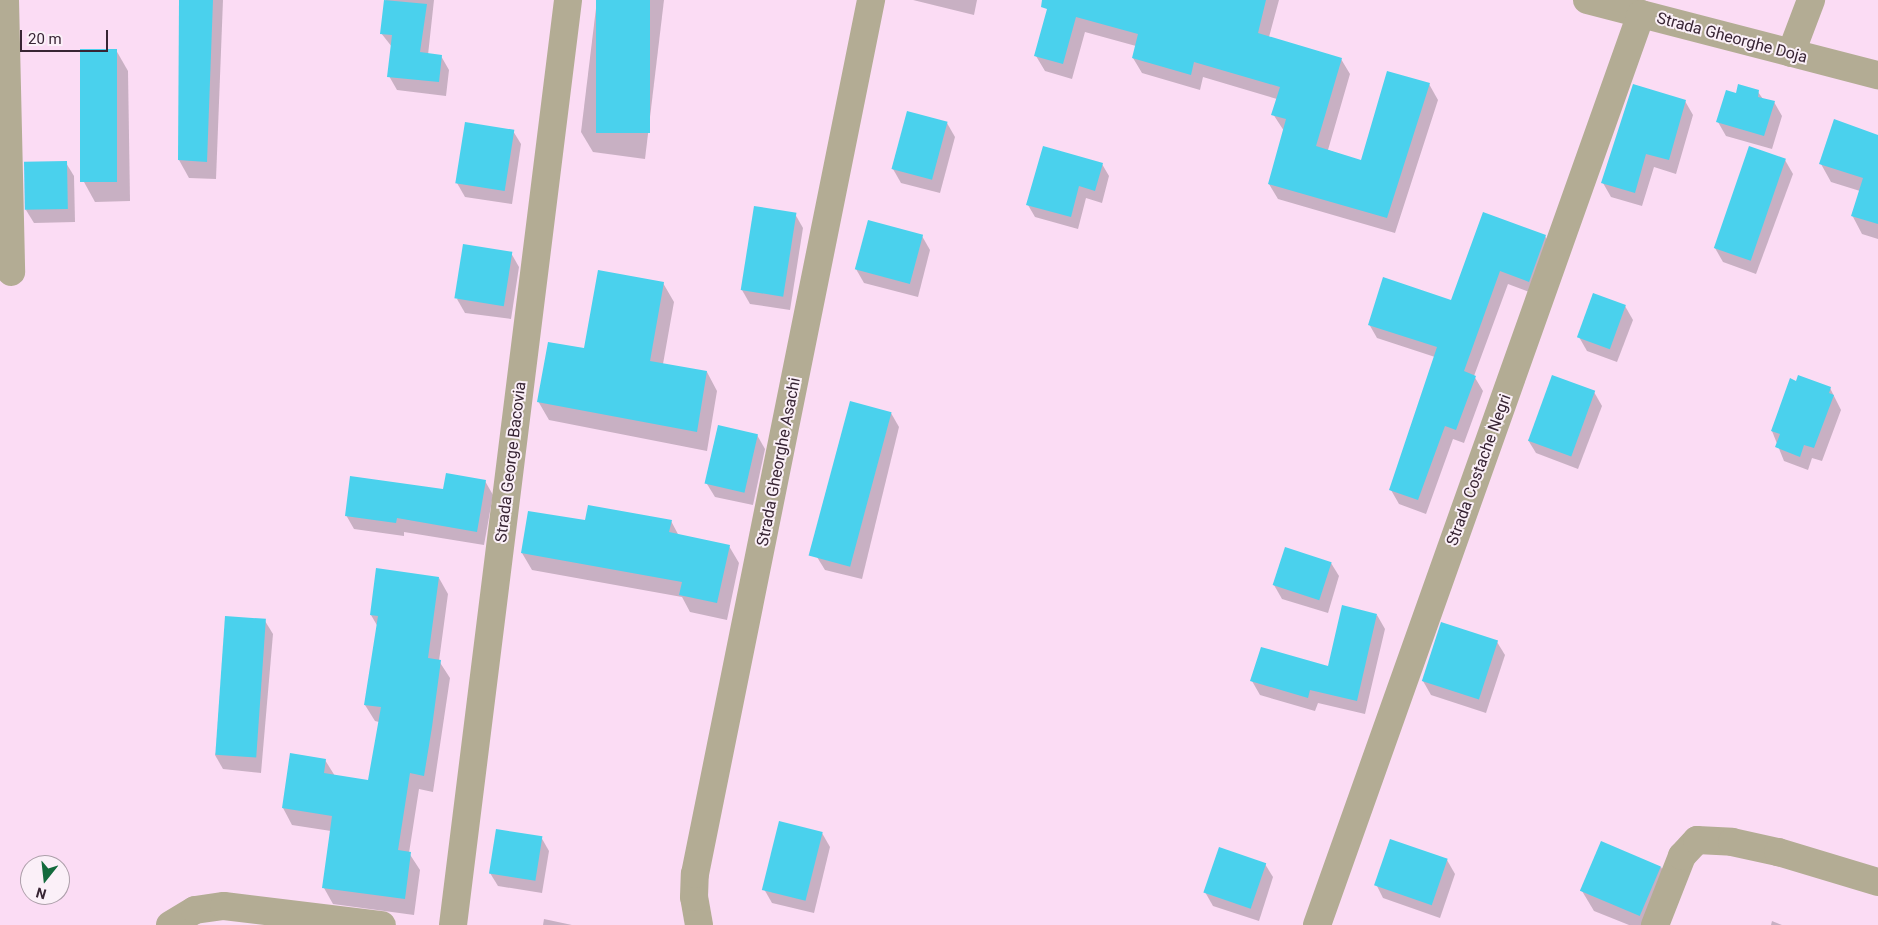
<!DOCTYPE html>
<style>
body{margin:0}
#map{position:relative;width:1878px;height:925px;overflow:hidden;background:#fbdcf4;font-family:Roboto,sans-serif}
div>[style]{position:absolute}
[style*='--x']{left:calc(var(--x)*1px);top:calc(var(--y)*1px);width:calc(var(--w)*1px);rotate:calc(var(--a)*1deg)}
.shadow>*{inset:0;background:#0003}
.building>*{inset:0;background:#4ad1ed;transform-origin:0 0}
.minor>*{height:28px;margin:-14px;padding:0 14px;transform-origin:14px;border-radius:14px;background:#b3ac94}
span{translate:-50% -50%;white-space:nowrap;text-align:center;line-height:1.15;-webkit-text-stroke:4px #fbf0f8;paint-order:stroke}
.street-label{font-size:16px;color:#382534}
.north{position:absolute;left:20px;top:855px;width:50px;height:50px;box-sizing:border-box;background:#fbf0f8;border:1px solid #ad9faa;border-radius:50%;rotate:196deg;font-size:14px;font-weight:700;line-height:20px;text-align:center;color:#382534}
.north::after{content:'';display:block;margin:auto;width:18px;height:22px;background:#146a3d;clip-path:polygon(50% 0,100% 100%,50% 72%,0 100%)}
.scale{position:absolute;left:20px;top:30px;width:88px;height:22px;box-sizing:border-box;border:2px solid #382534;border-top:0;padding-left:6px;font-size:15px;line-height:18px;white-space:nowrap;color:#382534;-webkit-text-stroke:4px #fbf0f8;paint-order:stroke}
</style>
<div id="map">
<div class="shadow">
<div style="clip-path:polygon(181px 0,223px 0,216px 179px,189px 178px,179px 160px)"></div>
<div style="clip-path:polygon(386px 0,434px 0,428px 55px,441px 56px,449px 70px,446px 96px,397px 90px,389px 76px,392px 47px,381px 33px)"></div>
<div style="clip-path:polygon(597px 0,664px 0,645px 159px,593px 152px,581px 132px)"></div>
<div style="clip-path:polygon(913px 0,977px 0,974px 15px)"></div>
<div style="clip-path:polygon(1051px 0,1279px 0,1269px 37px,1341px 59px,1350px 74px,1328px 150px,1362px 162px,1429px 84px,1438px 100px,1395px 233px,1278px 199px,1269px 184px,1284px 131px,1273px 114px,1277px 99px,1203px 77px,1200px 90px,1142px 73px,1133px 58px,1136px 46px,1085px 32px,1072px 79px,1045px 71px,1036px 56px)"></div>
<div style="clip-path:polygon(116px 50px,128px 71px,130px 201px,95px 202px,84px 182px)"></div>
<div style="clip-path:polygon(1758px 92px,1763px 99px,1774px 102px,1782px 116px,1772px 149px,1726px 136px,1718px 122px,1737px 94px)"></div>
<div style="clip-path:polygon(1685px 101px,1693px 115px,1676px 174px,1654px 167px,1642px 206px,1611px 197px,1603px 183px)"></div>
<div style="clip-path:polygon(947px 123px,955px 137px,940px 193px,901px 183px,893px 169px)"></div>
<div style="clip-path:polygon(513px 131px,521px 144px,512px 204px,465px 197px,457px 183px)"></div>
<div style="clip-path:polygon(1878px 136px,1878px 239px,1862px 234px,1852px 215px,1860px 191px,1831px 182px,1821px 164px)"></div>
<div style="clip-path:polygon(1785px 160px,1793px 174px,1756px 274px,1723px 262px,1715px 248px)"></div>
<div style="clip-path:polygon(66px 163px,74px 176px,75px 222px,34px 223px,26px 210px)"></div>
<div style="clip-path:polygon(1102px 164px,1109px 176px,1102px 203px,1086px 198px,1078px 229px,1035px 217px,1028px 205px)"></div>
<div style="clip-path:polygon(795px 214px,803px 228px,790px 310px,750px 304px,742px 290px)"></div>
<div style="clip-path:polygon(922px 236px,930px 250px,918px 297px,864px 283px,856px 269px)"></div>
<div style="clip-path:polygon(1545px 236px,1553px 250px,1537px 295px,1508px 284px,1474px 376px,1483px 391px,1464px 443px,1453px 439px,1426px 514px,1399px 504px,1391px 490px,1435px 357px,1377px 338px,1369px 324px,1452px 301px)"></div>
<div style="clip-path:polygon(511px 253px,519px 267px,511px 319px,465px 313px,457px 299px)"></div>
<div style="clip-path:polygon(663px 283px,674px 302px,663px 364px,707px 372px,717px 391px,707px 451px,549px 420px,538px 401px,585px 350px)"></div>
<div style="clip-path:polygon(1625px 306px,1633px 320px,1617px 362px,1587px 351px,1579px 337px)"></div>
<div style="clip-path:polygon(1830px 388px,1841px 410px,1822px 461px,1812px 458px,1808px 470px,1784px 461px,1772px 431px)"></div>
<div style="clip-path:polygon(1594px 392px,1602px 406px,1578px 469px,1536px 453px,1528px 440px)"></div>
<div style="clip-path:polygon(891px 413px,899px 427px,862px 579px,825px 570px,817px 557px)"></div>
<div style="clip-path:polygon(757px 435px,765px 449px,753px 505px,715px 497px,707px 484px)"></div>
<div style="clip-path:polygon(485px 481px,493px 495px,484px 545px,404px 532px,404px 536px,354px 529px,346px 515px)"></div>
<div style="clip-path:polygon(529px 512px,586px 522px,671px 521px,679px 536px,729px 546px,739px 563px,727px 620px,690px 612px,682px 597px,532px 570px,522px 553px)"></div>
<div style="clip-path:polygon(1331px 563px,1339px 576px,1328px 613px,1282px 599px,1274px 585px)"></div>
<div style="clip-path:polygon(439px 578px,448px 594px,439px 661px,450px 678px,433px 792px,419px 789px,409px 853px,420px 870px,414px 915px,333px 904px,324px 888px,331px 831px,292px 825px,283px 808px,291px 755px,325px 760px,335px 776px,369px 781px,379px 722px,375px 721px,365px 705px,378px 627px,371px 615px)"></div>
<div style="clip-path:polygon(1377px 615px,1385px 629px,1365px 714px,1318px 703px,1315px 711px,1260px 695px,1252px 681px,1329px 668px)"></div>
<div style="clip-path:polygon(265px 621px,273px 634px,261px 773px,223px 769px,215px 755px)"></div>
<div style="clip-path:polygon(1497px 642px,1505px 655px,1486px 713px,1431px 695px,1423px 681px)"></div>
<div style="clip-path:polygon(822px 833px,830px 847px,814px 913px,772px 903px,764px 889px)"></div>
<div style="clip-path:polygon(541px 837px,549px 851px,542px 893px,498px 886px,490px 873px)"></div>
<div style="clip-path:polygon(1447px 860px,1455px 874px,1440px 918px,1383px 898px,1376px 884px)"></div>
<div style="clip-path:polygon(1265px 864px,1273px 877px,1259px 921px,1213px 906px,1205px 892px)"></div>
<div style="clip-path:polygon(1661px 867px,1672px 887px,1657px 925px,1629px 925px,1594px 911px,1582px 891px)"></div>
<div style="clip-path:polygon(544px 919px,572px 925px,543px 925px)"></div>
<div style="clip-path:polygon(1772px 921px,1782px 925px,1771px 925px)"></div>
</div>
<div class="building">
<div style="clip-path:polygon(179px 0,213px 0,207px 162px,178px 160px)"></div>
<div style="clip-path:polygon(384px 0,427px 4px,420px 52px,442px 55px,439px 82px,387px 77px,392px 35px,380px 34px)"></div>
<div style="left:596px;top:0;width:54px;height:133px"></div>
<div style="clip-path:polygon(1042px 0,1266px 0,1258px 33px,1342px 58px,1316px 146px,1361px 160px,1387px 71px,1430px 83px,1387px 218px,1268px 184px,1286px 119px,1271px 115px,1280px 87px,1194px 62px,1191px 75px,1132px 58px,1138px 34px,1076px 17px,1063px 64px,1034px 56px,1047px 9px,1041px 7px)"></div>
<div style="left:80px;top:49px;width:37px;height:133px"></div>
<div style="clip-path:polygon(1633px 84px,1686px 100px,1669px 160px,1646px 154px,1635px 193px,1601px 183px)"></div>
<div style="clip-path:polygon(1738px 84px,1759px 90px,1758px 97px,1775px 101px,1764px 136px,1716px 122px,1726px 90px,1736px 93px)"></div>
<div style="left:907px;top:111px;width:42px;height:60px;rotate:15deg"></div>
<div style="clip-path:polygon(1834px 119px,1878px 135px,1878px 224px,1851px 216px,1863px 178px,1819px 164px)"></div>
<div style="left:465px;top:122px;width:50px;height:62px;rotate:9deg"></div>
<div style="clip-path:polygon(1043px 146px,1103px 163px,1095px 191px,1079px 186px,1071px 217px,1026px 205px)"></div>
<div style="left:1749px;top:146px;width:39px;height:108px;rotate:19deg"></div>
<div style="left:67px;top:161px;width:48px;height:43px;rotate:89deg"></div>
<div style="left:754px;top:206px;width:43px;height:85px;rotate:9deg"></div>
<div style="clip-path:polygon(1483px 212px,1546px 235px,1529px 282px,1500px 271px,1464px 371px,1476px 376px,1456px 430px,1445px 426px,1418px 500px,1389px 490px,1437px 347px,1368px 325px,1383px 277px,1451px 300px)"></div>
<div style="left:868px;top:220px;width:57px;height:51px;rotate:15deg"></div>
<div style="left:463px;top:244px;width:50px;height:55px;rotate:9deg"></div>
<div style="clip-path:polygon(598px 270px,664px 282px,650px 361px,707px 371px,697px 432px,537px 402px,548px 342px,584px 348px)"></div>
<div style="left:1593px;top:293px;width:35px;height:47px;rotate:20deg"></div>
<div style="left:1552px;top:375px;width:46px;height:70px;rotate:20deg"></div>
<div style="clip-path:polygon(1798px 375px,1831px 387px,1829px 393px,1834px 395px,1814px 448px,1804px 445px,1800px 457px,1775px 447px,1780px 434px,1771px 431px,1790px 378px,1796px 381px)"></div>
<div style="left:850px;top:401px;width:43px;height:160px;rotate:15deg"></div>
<div style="left:718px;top:425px;width:41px;height:60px;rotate:13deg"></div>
<div style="clip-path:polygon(446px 473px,486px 480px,477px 532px,397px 518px,396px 523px,345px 516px,350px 476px,443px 489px)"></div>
<div style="clip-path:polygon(588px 505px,672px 520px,669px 532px,730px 545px,717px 603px,679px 595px,682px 582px,521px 553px,528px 511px,585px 520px)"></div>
<div style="left:1285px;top:547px;width:49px;height:40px;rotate:18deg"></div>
<div style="clip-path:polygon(376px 568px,439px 577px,428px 658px,441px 660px,432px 727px,424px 776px,410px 773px,398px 850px,411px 852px,405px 899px,322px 888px,332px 816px,282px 808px,290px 753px,326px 759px,324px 773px,368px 780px,381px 707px,364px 705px,378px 616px,370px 615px)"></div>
<div style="clip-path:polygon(1342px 605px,1377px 614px,1357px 701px,1310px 690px,1308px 698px,1250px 681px,1261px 647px,1328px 666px)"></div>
<div style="left:225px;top:616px;width:41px;height:139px;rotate:4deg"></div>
<div style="left:1441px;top:622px;width:60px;height:62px;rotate:18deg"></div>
<div style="left:779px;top:821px;width:45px;height:71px;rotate:14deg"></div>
<div style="left:496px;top:829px;width:47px;height:45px;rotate:9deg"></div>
<div style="left:1390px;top:839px;width:61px;height:49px;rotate:19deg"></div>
<div style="left:1601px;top:841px;width:65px;height:54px;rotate:23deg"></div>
<div style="left:1219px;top:847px;width:50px;height:48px;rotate:19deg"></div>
</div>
<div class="minor">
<div style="--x:5;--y:0;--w:272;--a:88.7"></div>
<div style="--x:1587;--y:0;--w:301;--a:14.5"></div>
<div style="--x:1791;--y:53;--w:57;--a:-69.3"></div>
<div style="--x:170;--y:925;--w:29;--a:-31"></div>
<div style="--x:195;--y:910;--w:29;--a:-8"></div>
<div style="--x:224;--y:906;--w:159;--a:6.9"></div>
<div style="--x:453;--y:925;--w:932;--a:-82.91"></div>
<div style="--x:699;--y:925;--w:28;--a:-100"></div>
<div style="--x:694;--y:897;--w:23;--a:-88"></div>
<div style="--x:695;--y:874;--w:892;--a:-78.61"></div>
<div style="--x:1317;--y:925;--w:967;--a:-70.42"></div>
<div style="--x:1655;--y:925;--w:74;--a:-68.6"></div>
<div style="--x:1682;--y:856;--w:22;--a:-47"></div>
<div style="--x:1697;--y:840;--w:35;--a:3"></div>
<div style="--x:1732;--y:842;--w:47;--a:12.3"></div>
<div style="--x:1778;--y:852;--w:104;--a:16.7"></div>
</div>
<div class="street-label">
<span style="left:1732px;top:38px;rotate:15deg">Strada Gheorghe Doja</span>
<span style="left:511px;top:462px;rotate:-83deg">Strada George Bacovia</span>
<span style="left:779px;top:462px;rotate:-79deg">Strada Gheorghe Asachi</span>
<span style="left:1479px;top:470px;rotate:-70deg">Strada Costache Negri</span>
</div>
<div class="north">N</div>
<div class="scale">20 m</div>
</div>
